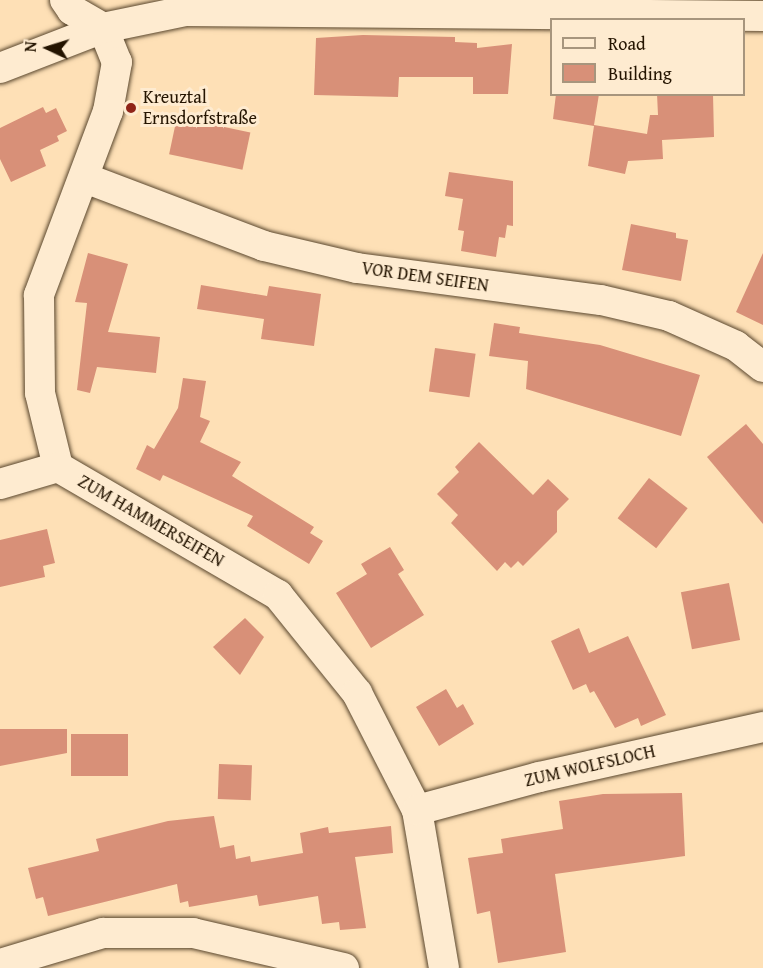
<!DOCTYPE html>
<meta charset="utf-8">
<style>
body{margin:0}
#map{position:relative;width:763px;height:968px;overflow:hidden;background:#fee0b6;font-family:"Gentium Book Plus",serif}
div>[style]{position:absolute}
[style*='--x']{left:calc(var(--x)*1px);top:calc(var(--y)*1px);width:calc(var(--w)*1px);rotate:calc(var(--a)*1deg)}
.building>*{inset:0;background:#d89078;transform-origin:0 0}
.roads{filter:drop-shadow(0 0 2px #5a472e) drop-shadow(0 0 2px #5a472e)}
.street>*{height:30px;margin:-15px;padding:0 15px;transform-origin:15px;border-radius:15px;background:#feebd0}
.dots>*{width:16px;height:16px;translate:-50% -50%;box-sizing:border-box;border:3px solid #feebd0;border-radius:50%}
span{translate:-50% -50%;white-space:nowrap;text-align:center;line-height:1.15;-webkit-text-stroke:6px #feebd0;paint-order:stroke}
.poi-label{font-size:18px;color:#241400}
.left{translate:0 -50%;text-align:left}
.street-label{font-size:18px;color:#241400}
.legend{position:absolute;left:550px;top:18px;width:195px;height:78px;box-sizing:border-box;background:#feebd0;border:2px solid #a7957d;margin:0;padding:8px 10px;list-style:none;font-size:18px;color:#241400}
.legend li{display:flex;align-items:center;gap:12px;height:30px}
.legend b{width:30px;border:2px solid #a7957d}
.north{position:absolute;left:18px;top:18px;width:60px;height:60px;-webkit-text-stroke:4px #feebd0;paint-order:stroke;rotate:274deg;font-size:16px;font-weight:700;line-height:24px;text-align:center;color:#241400}
.north::after{content:'';display:block;margin:auto;width:21px;height:27px;background:#241400;clip-path:polygon(50% 0,100% 100%,50% 72%,0 100%)}
</style>
<div id="map">
<div class="building">
<div style="clip-path:polygon(363px 35px,455px 37px,455px 42px,477px 43px,477px 48px,512px 44px,508px 94px,473px 94px,473px 77px,399px 77px,398px 97px,314px 95px,316px 38px)"></div>
<div style="clip-path:polygon(556px 94px,599px 94px,594px 125px,647px 134px,650px 115px,658px 115px,657px 94px,713px 94px,714px 137px,662px 140px,663px 159px,628px 161px,625px 174px,588px 166px,594px 126px,553px 119px)"></div>
<div style="clip-path:polygon(43px 107px,46px 113px,56px 108px,67px 131px,57px 136px,59px 141px,40px 150px,46px 166px,11px 182px,0 159px,0 128px)"></div>
<div style="left:177px;top:117px;width:75px;height:38px;rotate:12deg"></div>
<div style="clip-path:polygon(449px 172px,513px 181px,513px 226px,507px 225px,505px 238px,499px 237px,496px 257px,461px 251px,464px 231px,458px 230px,463px 199px,445px 196px)"></div>
<div style="clip-path:polygon(631px 224px,676px 233px,676px 238px,688px 240px,681px 281px,622px 270px)"></div>
<div style="clip-path:polygon(88px 253px,128px 264px,108px 332px,160px 337px,156px 373px,97px 367px,90px 393px,77px 390px,87px 303px,75px 302px)"></div>
<div style="clip-path:polygon(763px 253px,763px 325px,736px 312px)"></div>
<div style="clip-path:polygon(201px 285px,267px 296px,269px 286px,321px 294px,314px 346px,261px 339px,264px 319px,197px 309px)"></div>
<div style="clip-path:polygon(494px 323px,520px 327px,519px 333px,600px 345px,700px 375px,681px 436px,526px 389px,528px 361px,489px 356px)"></div>
<div style="left:435px;top:348px;width:41px;height:44px;rotate:8deg"></div>
<div style="clip-path:polygon(183px 378px,206px 381px,200px 417px,210px 421px,200px 442px,241px 462px,232px 476px,314px 527px,310px 533px,323px 541px,309px 564px,247px 526px,253px 516px,163px 475px,160px 481px,136px 469px,147px 445px,154px 449px,178px 408px)"></div>
<div style="clip-path:polygon(746px 424px,763px 444px,763px 524px,707px 457px)"></div>
<div style="clip-path:polygon(479px 442px,533px 495px,548px 479px,569px 499px,557px 511px,557px 532px,523px 566px,518px 561px,511px 568px,505px 562px,497px 571px,451px 523px,458px 515px,437px 494px,459px 472px,455px 467px)"></div>
<div style="left:649px;top:478px;width:49px;height:51px;rotate:38deg"></div>
<div style="clip-path:polygon(47px 529px,55px 563px,43px 566px,45px 577px,0 587px,0 540px)"></div>
<div style="clip-path:polygon(390px 547px,404px 570px,398px 574px,424px 615px,371px 648px,336px 593px,367px 574px,361px 564px)"></div>
<div style="left:729px;top:583px;width:58px;height:49px;rotate:79deg"></div>
<div style="clip-path:polygon(245px 618px,264px 637px,240px 675px,213px 647px)"></div>
<div style="clip-path:polygon(579px 628px,589px 653px,628px 636px,666px 715px,641px 726px,638px 718px,615px 728px,594px 691px,590px 693px,586px 684px,573px 690px,551px 641px)"></div>
<div style="clip-path:polygon(446px 689px,457px 708px,463px 704px,474px 724px,439px 746px,416px 707px)"></div>
<div style="clip-path:polygon(0 729px,67px 729px,67px 753px,0 766px)"></div>
<div style="left:71px;top:734px;width:57px;height:42px"></div>
<div style="left:219px;top:764px;width:33px;height:35px;rotate:2deg"></div>
<div style="clip-path:polygon(682px 793px,685px 856px,555px 874px,566px 952px,498px 963px,490px 911px,477px 914px,468px 858px,503px 853px,501px 839px,563px 829px,559px 801px,603px 794px)"></div>
<div style="clip-path:polygon(214px 816px,220px 848px,234px 845px,236px 859px,250px 856px,251px 862px,303px 853px,300px 833px,328px 827px,329px 833px,391px 826px,393px 853px,355px 857px,366px 928px,340px 930px,339px 922px,322px 924px,318px 896px,259px 906px,257px 895px,189px 907px,188px 901px,180px 903px,177px 884px,48px 916px,43px 897px,36px 899px,28px 868px,99px 851px,96px 839px,168px 821px)"></div>
</div>
<div class="roads">
<div class="street">
<div style="--x:65;--y:0;--w:12;--a:55"></div>
<div style="--x:72;--y:10;--w:36;--a:30"></div>
<div style="--x:103;--y:28;--w:37;--a:68"></div>
<div style="--x:117;--y:62;--w:50;--a:100.4"></div>
<div style="--x:108;--y:111;--w:197;--a:110.6"></div>
<div style="--x:39;--y:295;--w:98;--a:89.4"></div>
<div style="--x:40;--y:393;--w:76;--a:76.3"></div>
<div style="--x:58;--y:467;--w:255;--a:30.2"></div>
<div style="--x:278;--y:595;--w:126;--a:51.1"></div>
<div style="--x:357;--y:693;--w:131;--a:62.9"></div>
<div style="--x:417;--y:810;--w:160;--a:80.3"></div>
<div style="--x:0;--y:68;--w:110;--a:-21.2"></div>
<div style="--x:103;--y:28;--w:84;--a:-11.7"></div>
<div style="--x:185;--y:11;--w:578;--a:0.5"></div>
<div style="--x:85;--y:178;--w:191;--a:20.8"></div>
<div style="--x:264;--y:246;--w:96;--a:13.3"></div>
<div style="--x:357;--y:268;--w:246;--a:7.5"></div>
<div style="--x:601;--y:300;--w:70;--a:13.2"></div>
<div style="--x:669;--y:316;--w:73;--a:24.1"></div>
<div style="--x:736;--y:346;--w:34;--a:38"></div>
<div style="--x:0;--y:484;--w:60;--a:-16.3"></div>
<div style="--x:417;--y:810;--w:126;--a:-15.1"></div>
<div style="--x:539;--y:777;--w:230;--a:-12.6"></div>
<div style="--x:0;--y:964;--w:108;--a:-16.8"></div>
<div style="--x:103;--y:933;--w:90;--a:0"></div>
<div style="--x:193;--y:933;--w:155;--a:13.1"></div>
</div>
</div>
<div class="dots">
<div style="left:131px;top:108px;background:#8f2418"></div>
</div>
<div class="poi-label">
<span class="left" style="left:143px;top:108px">Kreuztal<br>Ernsdorfstraße</span>
</div>
<div class="street-label">
<span style="left:425px;top:277px;rotate:8deg">VOR DEM SEIFEN</span>
<span style="left:151px;top:521px;rotate:30deg">ZUM HAMMERSEIFEN</span>
<span style="left:590px;top:766px;rotate:-13deg">ZUM WOLFSLOCH</span>
</div>
<ul class="legend">
<li><b style="height:8px;background:#feebd0"></b>Road</li>
<li><b style="height:16px;background:#d89078"></b>Building</li>
</ul>
<div class="north">N</div>
</div>
